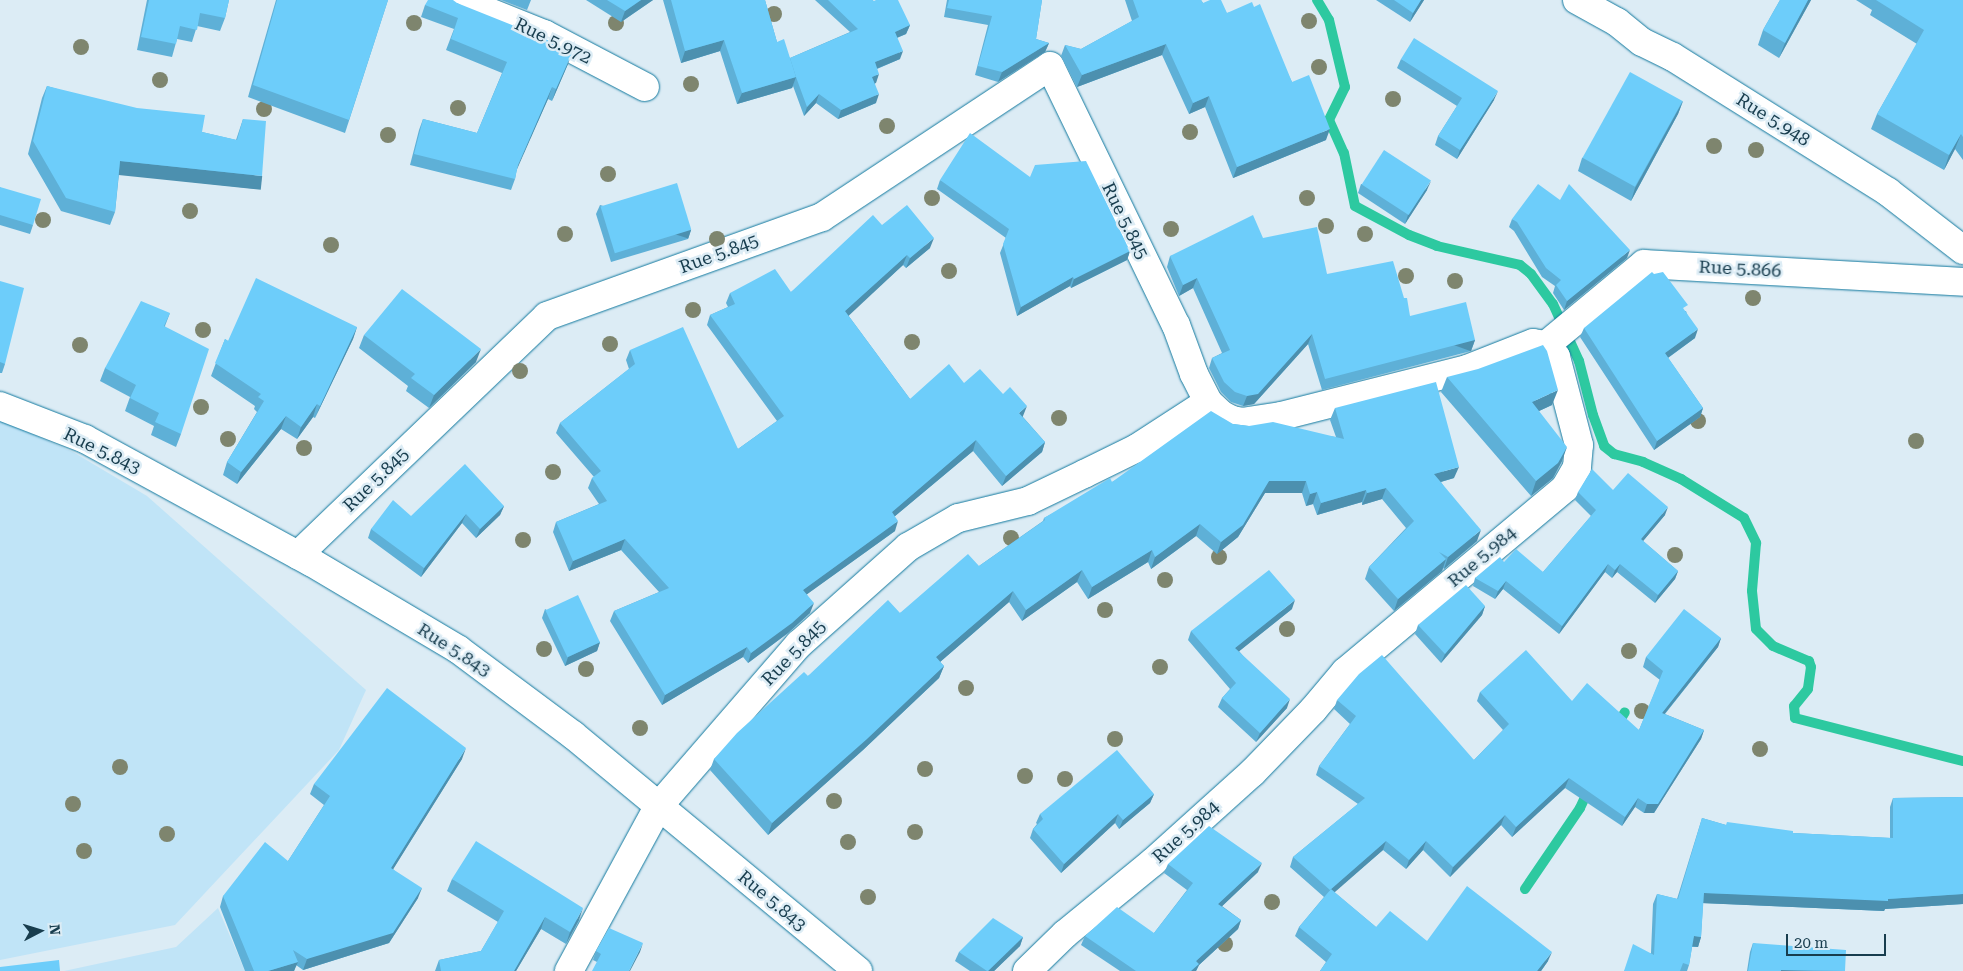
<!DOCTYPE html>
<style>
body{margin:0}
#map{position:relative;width:1963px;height:971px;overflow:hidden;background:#dcecf5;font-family:"Roboto Serif",serif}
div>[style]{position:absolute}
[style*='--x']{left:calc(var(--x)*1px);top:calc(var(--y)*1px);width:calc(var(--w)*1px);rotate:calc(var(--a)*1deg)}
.built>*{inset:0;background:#c0e4f7}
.stream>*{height:10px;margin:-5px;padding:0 5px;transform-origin:5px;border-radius:5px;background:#2dc9a0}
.roads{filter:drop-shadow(0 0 1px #10789e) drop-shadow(0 0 1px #10789e)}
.minor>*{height:28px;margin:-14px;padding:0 14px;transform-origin:14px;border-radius:14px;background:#fff}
.trees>*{width:16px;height:16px;margin:-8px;border-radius:50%;background:#7e856e}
.wall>*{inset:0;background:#5eb0d7}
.shaded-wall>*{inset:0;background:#4c90af;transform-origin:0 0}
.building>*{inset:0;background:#6dcdfa;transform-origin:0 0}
span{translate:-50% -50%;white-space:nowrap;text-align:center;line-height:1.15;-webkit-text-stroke:5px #dcecf5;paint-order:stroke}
.street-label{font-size:18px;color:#183d4e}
.north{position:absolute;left:15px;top:906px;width:50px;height:50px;-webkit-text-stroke:4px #dcecf5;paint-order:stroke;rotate:85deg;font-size:14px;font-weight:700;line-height:20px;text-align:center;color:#183d4e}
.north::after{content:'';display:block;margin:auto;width:18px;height:22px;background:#183d4e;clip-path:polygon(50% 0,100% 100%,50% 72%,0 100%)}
.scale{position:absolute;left:1786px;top:934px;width:100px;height:22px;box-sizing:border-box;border:2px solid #183d4e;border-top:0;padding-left:6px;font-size:15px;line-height:18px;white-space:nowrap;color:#183d4e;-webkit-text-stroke:4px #dcecf5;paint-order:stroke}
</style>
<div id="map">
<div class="built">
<div style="clip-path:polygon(0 420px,73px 452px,147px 496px,366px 690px,339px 750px,175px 925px,0 960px)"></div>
<div style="clip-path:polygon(218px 908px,245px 971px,64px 971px,176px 947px)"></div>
</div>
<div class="stream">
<div style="--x:1317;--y:0;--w:23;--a:59"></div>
<div style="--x:1329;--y:20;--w:69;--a:76.6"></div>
<div style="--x:1345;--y:87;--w:37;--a:116"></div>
<div style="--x:1329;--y:120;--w:36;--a:66"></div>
<div style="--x:1344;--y:153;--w:54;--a:78.3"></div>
<div style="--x:1355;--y:206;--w:61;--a:28.2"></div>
<div style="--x:1409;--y:235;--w:30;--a:21"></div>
<div style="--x:1437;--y:246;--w:85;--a:12.9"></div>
<div style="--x:1520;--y:265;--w:14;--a:39"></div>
<div style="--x:1531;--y:274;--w:37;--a:54"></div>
<div style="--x:1553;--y:304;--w:63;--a:65.5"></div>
<div style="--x:1579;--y:361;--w:56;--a:75.5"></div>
<div style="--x:1593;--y:415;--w:33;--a:70"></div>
<div style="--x:1604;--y:446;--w:13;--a:39"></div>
<div style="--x:1614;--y:454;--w:30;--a:15"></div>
<div style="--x:1643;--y:462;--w:42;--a:24.1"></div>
<div style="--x:1681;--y:479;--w:74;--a:31.8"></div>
<div style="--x:1744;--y:518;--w:28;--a:64"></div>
<div style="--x:1756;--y:543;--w:48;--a:94.8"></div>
<div style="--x:1752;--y:591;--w:38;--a:84"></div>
<div style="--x:1756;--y:629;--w:24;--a:45"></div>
<div style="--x:1773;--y:646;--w:39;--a:23"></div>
<div style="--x:1809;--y:661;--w:6;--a:72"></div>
<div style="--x:1811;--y:667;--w:22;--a:98"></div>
<div style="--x:1808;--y:689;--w:22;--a:129"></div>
<div style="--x:1794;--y:706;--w:12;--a:85"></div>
<div style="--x:1795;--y:718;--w:173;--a:14.4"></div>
<div style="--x:1616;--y:727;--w:17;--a:-59"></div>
<div style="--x:1525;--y:889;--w:98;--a:-55.8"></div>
<div style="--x:1580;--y:808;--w:21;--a:-65"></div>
</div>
<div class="roads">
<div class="minor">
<div style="--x:459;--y:0;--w:92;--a:21.8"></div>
<div style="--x:544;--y:34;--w:114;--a:27.7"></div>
<div style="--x:1577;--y:0;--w:46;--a:28.8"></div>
<div style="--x:1617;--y:22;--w:32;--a:39"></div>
<div style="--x:1642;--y:42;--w:34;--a:26"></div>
<div style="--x:1673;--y:57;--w:254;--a:32.1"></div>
<div style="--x:1888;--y:192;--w:95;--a:37.7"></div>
<div style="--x:1546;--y:345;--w:127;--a:-39.6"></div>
<div style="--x:1644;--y:264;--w:320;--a:3.2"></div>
<div style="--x:0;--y:406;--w:91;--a:21.2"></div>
<div style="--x:85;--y:439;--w:257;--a:28.6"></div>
<div style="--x:311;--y:562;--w:172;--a:30.7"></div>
<div style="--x:459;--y:650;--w:142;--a:36.7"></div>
<div style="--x:573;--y:735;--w:370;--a:39.6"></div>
<div style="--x:298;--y:555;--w:345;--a:-43.8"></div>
<div style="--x:547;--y:316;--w:292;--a:-19.8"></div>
<div style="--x:822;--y:217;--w:273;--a:-33.5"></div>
<div style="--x:1050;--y:66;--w:288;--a:64.1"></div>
<div style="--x:1176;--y:325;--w:52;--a:69.8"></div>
<div style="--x:1194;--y:374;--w:31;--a:63"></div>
<div style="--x:1208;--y:402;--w:85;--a:147.1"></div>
<div style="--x:1137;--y:448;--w:59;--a:153.9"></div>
<div style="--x:1084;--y:474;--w:62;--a:154.3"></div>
<div style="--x:1028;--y:501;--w:72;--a:166.3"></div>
<div style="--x:958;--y:518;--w:58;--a:149.9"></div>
<div style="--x:908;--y:547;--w:146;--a:138.3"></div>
<div style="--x:799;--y:644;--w:216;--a:130.9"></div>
<div style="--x:658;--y:807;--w:187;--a:118.5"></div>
<div style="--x:1027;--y:971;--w:53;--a:-44.2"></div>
<div style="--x:1065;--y:934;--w:114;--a:-39.3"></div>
<div style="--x:1153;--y:862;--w:133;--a:-42"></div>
<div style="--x:1252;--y:773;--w:88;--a:-45.9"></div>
<div style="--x:1313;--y:710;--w:50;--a:-49.9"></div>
<div style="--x:1345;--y:672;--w:287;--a:-39.9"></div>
<div style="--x:1565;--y:488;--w:24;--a:-60"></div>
<div style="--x:1577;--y:467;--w:22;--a:-85"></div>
<div style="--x:1579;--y:445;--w:91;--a:-104.6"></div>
<div style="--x:1556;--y:357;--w:16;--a:-130"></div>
<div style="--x:1546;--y:345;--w:13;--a:-171"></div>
<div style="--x:1533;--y:343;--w:71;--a:158.5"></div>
<div style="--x:1467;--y:369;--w:192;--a:165.8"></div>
<div style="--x:1281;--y:416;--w:38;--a:171"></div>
<div style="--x:1243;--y:422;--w:11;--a:-170"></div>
<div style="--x:1232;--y:420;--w:11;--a:-153"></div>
<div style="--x:1222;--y:415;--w:19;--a:-137"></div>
</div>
</div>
<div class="trees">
<div style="left:774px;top:14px"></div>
<div style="left:1309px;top:21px"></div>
<div style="left:414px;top:23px"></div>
<div style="left:616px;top:23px"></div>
<div style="left:81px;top:47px"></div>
<div style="left:1319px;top:67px"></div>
<div style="left:160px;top:80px"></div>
<div style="left:691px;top:84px"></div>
<div style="left:1393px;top:99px"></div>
<div style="left:458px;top:108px"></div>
<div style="left:264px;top:109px"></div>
<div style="left:887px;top:126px"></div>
<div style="left:1190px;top:132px"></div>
<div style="left:388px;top:135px"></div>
<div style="left:1714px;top:146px"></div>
<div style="left:1756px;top:150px"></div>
<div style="left:608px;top:174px"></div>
<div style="left:932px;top:198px"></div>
<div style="left:1307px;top:198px"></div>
<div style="left:190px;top:211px"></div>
<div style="left:43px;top:220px"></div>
<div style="left:1326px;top:226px"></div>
<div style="left:1171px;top:229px"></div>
<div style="left:565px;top:234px"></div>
<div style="left:1365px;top:234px"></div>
<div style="left:717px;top:239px"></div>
<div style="left:331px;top:245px"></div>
<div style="left:949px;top:271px"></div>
<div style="left:1406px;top:276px"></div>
<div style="left:1455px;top:281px"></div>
<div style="left:1753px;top:298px"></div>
<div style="left:693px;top:310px"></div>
<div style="left:203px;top:330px"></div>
<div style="left:912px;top:342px"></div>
<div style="left:610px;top:344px"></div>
<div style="left:80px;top:345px"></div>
<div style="left:520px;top:371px"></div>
<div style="left:201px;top:407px"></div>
<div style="left:1059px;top:418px"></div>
<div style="left:1698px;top:421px"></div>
<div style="left:228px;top:439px"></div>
<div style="left:1916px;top:441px"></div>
<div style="left:304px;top:448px"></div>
<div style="left:553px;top:472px"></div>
<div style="left:1011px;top:538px"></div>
<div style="left:523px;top:540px"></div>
<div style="left:1675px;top:555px"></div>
<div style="left:1219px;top:557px"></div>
<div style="left:1165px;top:580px"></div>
<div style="left:1105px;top:610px"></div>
<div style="left:1287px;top:629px"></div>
<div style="left:544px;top:649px"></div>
<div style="left:1629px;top:651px"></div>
<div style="left:1160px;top:667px"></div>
<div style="left:586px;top:669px"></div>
<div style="left:966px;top:688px"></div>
<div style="left:1642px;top:711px"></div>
<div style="left:640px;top:728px"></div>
<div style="left:1115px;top:739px"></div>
<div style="left:1760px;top:749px"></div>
<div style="left:120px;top:767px"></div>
<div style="left:925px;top:769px"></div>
<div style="left:1025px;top:776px"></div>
<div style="left:1065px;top:779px"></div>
<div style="left:834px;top:801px"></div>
<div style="left:73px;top:804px"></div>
<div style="left:915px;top:832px"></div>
<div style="left:167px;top:834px"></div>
<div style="left:848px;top:842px"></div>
<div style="left:84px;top:851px"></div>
<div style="left:868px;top:897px"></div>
<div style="left:1272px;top:902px"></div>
<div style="left:1225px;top:944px"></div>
</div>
<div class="wall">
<div style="clip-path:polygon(147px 0,229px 0,225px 18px,220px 31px,197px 26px,192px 42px,177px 39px,172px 57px,137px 50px)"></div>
<div style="clip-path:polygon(276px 0,388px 0,345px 133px,248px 97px)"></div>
<div style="clip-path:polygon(501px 0,531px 0,527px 10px)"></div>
<div style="clip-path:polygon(586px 0,653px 0,621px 22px)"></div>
<div style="clip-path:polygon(663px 0,765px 0,777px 42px,790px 58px,850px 32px,815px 0,872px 0,910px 25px,906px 34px,897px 38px,900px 59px,877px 69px,876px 83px,875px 83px,876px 103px,838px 119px,816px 103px,804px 116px,793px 86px,792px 88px,737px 104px,720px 51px,681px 63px)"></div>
<div style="clip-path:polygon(947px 0,1042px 0,1036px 39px,1049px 43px,1045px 52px,998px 82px,975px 75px,988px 25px,944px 17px)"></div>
<div style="clip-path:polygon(1125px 0,1201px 0,1203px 3px,1227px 13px,1254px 7px,1292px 82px,1326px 140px,1233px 178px,1205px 107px,1189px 114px,1162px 55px,1077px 87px,1061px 56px,1065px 45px,1081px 49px,1132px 21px)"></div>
<div style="clip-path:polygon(1376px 0,1424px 0,1410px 22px)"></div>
<div style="clip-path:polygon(1780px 0,1811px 0,1779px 58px,1758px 45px,1763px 30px)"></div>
<div style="clip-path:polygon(1856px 0,1963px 0,1963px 160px,1955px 149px,1944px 170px,1871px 129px,1877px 114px,1917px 44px,1870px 15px,1872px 10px)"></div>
<div style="clip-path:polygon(457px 3px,568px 64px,552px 101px,548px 99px,517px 168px,515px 179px,511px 190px,410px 165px,419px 130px,423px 119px,477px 133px,502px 73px,446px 50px,454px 29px,421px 17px,425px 5px)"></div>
<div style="clip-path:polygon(1401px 59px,1494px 100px,1457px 159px,1435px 145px,1438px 136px,1457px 106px,1397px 68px)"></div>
<div style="clip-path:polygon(47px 86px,202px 132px,236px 140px,243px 119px,257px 189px,119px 174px,115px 212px,110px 225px,61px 211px,28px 154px,42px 98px)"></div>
<div style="clip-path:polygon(1683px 101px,1678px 114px,1631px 201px,1578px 171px,1582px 158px)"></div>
<div style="clip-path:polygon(940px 180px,1130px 251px,1127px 260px,1071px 288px,1070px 286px,1017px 316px,1000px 253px,1006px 238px,937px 189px)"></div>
<div style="clip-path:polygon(1361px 184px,1427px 190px,1405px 224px,1358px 193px)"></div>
<div style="clip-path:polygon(0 187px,33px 225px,30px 234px,0 225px)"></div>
<div style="clip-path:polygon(600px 205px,691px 230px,688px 239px,611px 262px,596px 214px)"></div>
<div style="clip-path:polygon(1512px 219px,1627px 258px,1564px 310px,1553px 293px,1555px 286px,1542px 277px,1514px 231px,1509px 227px)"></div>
<div style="clip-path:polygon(882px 225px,930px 248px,906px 268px,903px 265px,848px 315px,910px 399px,964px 383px,1023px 416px,1023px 417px,1045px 442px,1042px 452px,1002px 486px,973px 451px,895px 516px,895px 531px,807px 594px,810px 613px,788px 633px,748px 663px,743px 657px,662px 705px,610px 621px,614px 611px,659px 592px,621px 550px,569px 571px,553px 532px,556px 522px,599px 504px,588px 488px,592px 478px,594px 477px,556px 433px,560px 423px,629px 369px,626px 360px,630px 350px,738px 449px,777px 421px,707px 325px,710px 315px,728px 307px,726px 303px,730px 293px,791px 292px)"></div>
<div style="clip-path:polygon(1263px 238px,1327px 274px,1410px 316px,1475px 340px,1471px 351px,1322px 390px,1308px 344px,1254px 404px,1243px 406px,1231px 402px,1221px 392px,1209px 368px,1212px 358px,1222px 353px,1193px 288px,1179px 296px,1167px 267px,1170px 256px)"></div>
<div style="clip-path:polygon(0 281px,5px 364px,2px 373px,0 373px)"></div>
<div style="clip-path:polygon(1686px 311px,1695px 338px,1668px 358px,1703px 408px,1700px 417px,1654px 450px,1580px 337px,1584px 328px)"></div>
<div style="clip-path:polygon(170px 313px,165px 326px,181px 434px,176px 447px,151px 435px,154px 426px,125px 411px,130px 397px,100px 381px,105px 368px)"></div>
<div style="clip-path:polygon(357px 327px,353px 339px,315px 418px,313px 417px,297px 439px,281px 429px,237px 484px,223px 475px,227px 462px,257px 412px,254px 409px,255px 406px,211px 376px,225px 339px,228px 341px)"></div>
<div style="clip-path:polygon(364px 335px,476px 362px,429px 408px,406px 391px,408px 386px,359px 348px)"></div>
<div style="clip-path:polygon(1447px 377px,1552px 405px,1539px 411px,1562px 461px,1553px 478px,1531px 496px,1441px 392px)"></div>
<div style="clip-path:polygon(1335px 408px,1454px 478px,1441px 482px,1477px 541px,1444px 569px,1443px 568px,1442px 571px,1394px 611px,1365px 579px,1369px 567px,1406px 528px,1382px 499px,1362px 505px,1362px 502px,1317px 515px,1313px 504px,1306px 506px,1302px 493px,1265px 493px,1238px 537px,1217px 554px,1196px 536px,1151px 569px,1148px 562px,1088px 599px,1077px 582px,1022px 621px,1009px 602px,940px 662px,944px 666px,939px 678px,863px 750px,768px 835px,710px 770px,714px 759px,808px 676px,900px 613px,979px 566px,1043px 521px,1044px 518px,1112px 482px,1233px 424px,1336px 437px,1330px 420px)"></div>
<div style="clip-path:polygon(1613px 490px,1665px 515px,1643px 541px,1678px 571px,1675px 579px,1655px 603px,1617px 572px,1612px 578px,1605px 572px,1559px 634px,1503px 589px,1495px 599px,1473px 586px,1475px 578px,1504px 562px,1543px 572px,1591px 516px,1575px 500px,1578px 492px)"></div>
<div style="clip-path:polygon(504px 506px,500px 515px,476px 538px,462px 523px,421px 577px,368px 538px,371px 529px,411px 516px)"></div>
<div style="clip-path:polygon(1485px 606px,1482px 615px,1441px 663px,1415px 634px,1418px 625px)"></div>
<div style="clip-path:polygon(545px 609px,600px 642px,597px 651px,565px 666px,542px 618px)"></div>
<div style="clip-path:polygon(1292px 609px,1239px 651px,1287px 708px,1256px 742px,1218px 707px,1222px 698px,1230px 689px,1188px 640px,1191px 631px)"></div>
<div style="clip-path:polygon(1721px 638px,1718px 647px,1665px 714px,1704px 730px,1701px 739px,1654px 813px,1644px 813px,1635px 807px,1622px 826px,1565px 788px,1512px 837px,1501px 825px,1450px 877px,1423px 850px,1406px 869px,1383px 850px,1334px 892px,1376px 927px,1427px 941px,1548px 961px,1541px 971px,1320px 971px,1326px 962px,1295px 936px,1299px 927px,1324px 897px,1290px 867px,1293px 857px,1358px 804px,1316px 775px,1319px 766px,1350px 724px,1334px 709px,1337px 700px,1474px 760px,1503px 730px,1477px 701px,1480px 692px,1572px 701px,1639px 730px,1660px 680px,1643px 667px,1646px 657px)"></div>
<div style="clip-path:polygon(462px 759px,393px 869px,418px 898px,389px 943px,303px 970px,296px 965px,294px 971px,245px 971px,220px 907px,223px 896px,288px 861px,324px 805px,310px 794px,314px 784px)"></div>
<div style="clip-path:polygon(1154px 794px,1150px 803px,1119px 829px,1115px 823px,1061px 873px,1030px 838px,1033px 829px,1037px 824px,1036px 823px,1040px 814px)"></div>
<div style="clip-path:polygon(1963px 797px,1963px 904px,1885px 909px,1884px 911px,1703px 903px,1701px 937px,1698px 947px,1692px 947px,1689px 965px,1687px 971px,1624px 971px,1651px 953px,1653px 904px,1657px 894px,1677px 899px,1702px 818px,1726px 825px,1793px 833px,1890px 838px,1890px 807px,1893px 798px)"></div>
<div style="clip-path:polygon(1168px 864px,1258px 872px,1222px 906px,1241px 920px,1238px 929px,1199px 965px,1196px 971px,1120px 971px,1081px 945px,1085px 936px,1154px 933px,1187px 890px,1164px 873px)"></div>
<div style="clip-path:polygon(452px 879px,579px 920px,566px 944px,541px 929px,516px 971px,435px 971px,439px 960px,481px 951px,498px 922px,447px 891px)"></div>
<div style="clip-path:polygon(1023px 937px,1020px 946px,994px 971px,970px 971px,955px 961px,959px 952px)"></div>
<div style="clip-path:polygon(1753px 943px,1845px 971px,1747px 971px,1750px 952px)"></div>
<div style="clip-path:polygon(596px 951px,640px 952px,597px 962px,593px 960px)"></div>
</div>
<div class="shaded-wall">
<div style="clip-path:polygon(641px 0,653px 0,621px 22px,625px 11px)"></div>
<div style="clip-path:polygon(1421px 0,1424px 0,1410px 22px,1413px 13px)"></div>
<div style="clip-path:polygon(1808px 0,1811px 0,1779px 58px,1785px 43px)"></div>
<div style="clip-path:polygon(910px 25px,906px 34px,891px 40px,895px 32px)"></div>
<div style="clip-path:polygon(724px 40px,720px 51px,681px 63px,685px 51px)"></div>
<div style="clip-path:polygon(1049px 43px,1045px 52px,998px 82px,1002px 72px)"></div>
<div style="clip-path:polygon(1166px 44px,1162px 55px,1077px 87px,1082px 75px)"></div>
<div style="clip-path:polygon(903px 51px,900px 59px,871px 71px,875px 62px)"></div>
<div style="clip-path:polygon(572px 53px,568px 64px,552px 101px,556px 89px)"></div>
<div style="clip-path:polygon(879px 74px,876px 83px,869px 86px,872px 77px)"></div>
<div style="clip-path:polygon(796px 77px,792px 88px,737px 104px,742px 93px)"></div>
<div style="clip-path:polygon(552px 87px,548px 99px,514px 176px,518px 165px)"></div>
<div style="clip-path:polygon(1498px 91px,1494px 100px,1457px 159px,1460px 150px)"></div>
<div style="clip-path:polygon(819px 94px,816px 103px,804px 116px,807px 107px)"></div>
<div style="clip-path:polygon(879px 94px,876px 103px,838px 119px,841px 110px)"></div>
<div style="clip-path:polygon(1209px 96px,1205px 107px,1189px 114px,1193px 103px)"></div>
<div style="clip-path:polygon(1683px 101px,1678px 114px,1631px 201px,1635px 188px)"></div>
<div style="clip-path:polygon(1330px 129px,1326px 140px,1233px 178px,1237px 167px)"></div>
<div style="clip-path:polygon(1961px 134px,1955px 149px,1944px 170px,1949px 155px)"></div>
<div style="left:120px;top:161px;width:143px;height:14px;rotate:6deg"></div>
<div style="clip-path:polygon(1431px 181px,1427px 190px,1405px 224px,1408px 215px)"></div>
<div style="left:691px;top:230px;width:9px;height:80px;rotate:108deg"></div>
<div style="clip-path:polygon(934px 238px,930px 248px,906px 268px,910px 258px)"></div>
<div style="clip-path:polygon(1630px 250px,1627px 258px,1564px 310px,1567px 301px)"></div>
<div style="clip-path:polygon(1130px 251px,1127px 260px,1071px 288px,1074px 279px)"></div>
<div style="clip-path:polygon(907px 255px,903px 265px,842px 322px,845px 311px)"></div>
<div style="clip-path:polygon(1073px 277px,1070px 286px,1017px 316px,1021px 307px)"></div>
<div style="clip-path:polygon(1197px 278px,1193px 288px,1179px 296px,1183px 285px)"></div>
<div style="clip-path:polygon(357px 327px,353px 339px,315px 418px,320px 406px)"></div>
<div style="clip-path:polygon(1698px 329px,1695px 338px,1662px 362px,1665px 353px)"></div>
<div style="clip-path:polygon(1312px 334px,1308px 344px,1254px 404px,1243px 406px,1247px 396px)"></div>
<div style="left:1475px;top:340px;width:12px;height:155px;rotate:110deg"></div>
<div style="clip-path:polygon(481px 349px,476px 362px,429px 408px,434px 395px)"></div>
<div style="clip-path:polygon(1558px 390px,1552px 405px,1526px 417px,1532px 402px)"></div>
<div style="clip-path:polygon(317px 404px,313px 417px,297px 439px,301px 427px)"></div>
<div style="clip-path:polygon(1027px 406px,1023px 416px,1016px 423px,1019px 413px)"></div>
<div style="clip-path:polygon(1703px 408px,1700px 417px,1654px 450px,1657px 441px)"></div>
<div style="clip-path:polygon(286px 416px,281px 429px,237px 484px,241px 472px)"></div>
<div style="clip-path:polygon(976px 440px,973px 451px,888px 522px,892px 512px)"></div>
<div style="clip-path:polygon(1045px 442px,1042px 452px,1002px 486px,1006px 476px)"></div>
<div style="clip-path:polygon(1567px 447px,1562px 461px,1553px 478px,1531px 496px,1536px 481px)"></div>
<div style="clip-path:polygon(1459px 467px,1454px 478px,1430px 485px,1434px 474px)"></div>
<div style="clip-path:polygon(1269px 481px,1306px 481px,1302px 493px,1265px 493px,1238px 537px,1217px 554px,1221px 542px)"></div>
<div style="clip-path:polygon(1386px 488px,1382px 499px,1362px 505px,1367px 493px)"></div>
<div style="clip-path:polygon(1366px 490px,1362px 502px,1317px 515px,1321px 503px)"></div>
<div style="clip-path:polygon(1317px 492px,1313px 504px,1306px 506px,1310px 494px)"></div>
<div style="clip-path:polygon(504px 506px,500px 515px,476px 538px,480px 529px)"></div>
<div style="clip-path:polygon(1668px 507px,1665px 515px,1638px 547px,1641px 539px)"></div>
<div style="clip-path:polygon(466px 514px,462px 523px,421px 577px,424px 568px)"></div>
<div style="clip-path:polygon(898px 521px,895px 531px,799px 600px,803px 590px)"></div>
<div style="clip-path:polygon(1200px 524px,1196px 536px,1151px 569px,1155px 557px)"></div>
<div style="clip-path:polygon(1481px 530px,1477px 541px,1444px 569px,1448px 557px)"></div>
<div style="clip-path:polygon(625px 539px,621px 550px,569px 571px,573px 561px)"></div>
<div style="clip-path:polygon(1152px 550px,1148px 562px,1088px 599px,1092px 587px)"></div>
<div style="clip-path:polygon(1446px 559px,1442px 571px,1394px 611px,1398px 599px)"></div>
<div style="clip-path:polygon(1608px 564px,1605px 572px,1559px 634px,1562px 626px)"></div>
<div style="clip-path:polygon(1620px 564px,1617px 572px,1612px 578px,1615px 570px)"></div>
<div style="clip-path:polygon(1082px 570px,1077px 582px,1022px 621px,1026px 610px)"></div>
<div style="clip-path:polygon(1678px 571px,1675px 579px,1655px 603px,1658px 595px)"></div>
<div style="clip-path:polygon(1506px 581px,1503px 589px,1495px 599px,1498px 591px)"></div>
<div style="clip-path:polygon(1013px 591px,1009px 602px,932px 669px,936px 657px)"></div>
<div style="clip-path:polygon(1295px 600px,1292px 609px,1232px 657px,1235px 648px)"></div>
<div style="clip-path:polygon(814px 603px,810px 613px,788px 633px,748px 663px,751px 653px)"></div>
<div style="clip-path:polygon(1485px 606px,1482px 615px,1441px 663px,1445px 654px)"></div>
<div style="clip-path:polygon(1721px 638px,1718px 647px,1658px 722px,1662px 713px)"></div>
<div style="clip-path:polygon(600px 642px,597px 651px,565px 666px,568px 657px)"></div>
<div style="clip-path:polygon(747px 647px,743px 657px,662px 705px,665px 695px)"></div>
<div style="clip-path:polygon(944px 666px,939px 678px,863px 750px,768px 835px,772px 823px)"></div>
<div style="clip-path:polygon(1290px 699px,1287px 708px,1256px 742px,1260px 733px)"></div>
<div style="clip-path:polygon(1704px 730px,1701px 739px,1654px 813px,1644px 813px,1647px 804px)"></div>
<div style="clip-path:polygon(466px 748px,462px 759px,387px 879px,391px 868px)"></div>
<div style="clip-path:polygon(1569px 778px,1565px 788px,1512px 837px,1516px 827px)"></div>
<div style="clip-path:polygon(1154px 794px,1150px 803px,1119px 829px,1123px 820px)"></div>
<div style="clip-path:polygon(1638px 798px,1635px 807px,1622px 826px,1625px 817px)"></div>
<div style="clip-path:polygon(1118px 814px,1115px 823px,1061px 873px,1064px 864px)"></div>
<div style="clip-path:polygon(1505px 815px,1501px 825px,1450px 877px,1453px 867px)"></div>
<div style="clip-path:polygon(1386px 841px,1383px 850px,1327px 899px,1330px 890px)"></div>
<div style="clip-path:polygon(1426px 841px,1423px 850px,1406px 869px,1409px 860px)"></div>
<div style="clip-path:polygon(1262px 863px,1258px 872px,1215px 913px,1218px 904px)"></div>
<div style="clip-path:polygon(422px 888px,418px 898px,389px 943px,303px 970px,307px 959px)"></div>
<div style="clip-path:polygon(1704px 893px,1888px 899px,1963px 894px,1963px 904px,1885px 909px,1884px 911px,1700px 903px)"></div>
<div style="clip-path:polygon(583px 908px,579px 920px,566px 944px,570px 932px)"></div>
<div style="clip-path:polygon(545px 917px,541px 929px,516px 971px,514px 971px)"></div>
<div style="clip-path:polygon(1241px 920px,1238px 929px,1199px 965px,1196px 971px,1191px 971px,1196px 961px)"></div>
<div style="clip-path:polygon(1694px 936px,1701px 937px,1698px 947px,1690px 946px)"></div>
<div style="clip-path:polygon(1023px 937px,1020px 946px,994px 971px,988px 971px)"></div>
<div style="clip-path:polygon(643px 943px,640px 952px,630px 971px,629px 971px)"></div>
<div style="clip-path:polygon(1552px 952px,1548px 961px,1541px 971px,1537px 971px)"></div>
<div style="clip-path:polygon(298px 962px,294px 971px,268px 971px)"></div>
<div style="clip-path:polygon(1781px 970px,1814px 971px,1781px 971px)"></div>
</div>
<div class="building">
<div style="clip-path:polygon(149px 0,229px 0,225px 18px,200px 13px,197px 30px,180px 26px,176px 44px,141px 37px)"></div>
<div style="clip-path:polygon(277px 0,388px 0,349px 120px,253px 85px)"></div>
<div style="clip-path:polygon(428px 0,453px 0,457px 3px,542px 37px,572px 53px,556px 89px,552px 87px,518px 165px,515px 179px,414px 154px,423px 119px,477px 133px,507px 62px,451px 39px,458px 18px,425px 5px)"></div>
<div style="clip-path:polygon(607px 0,641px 0,625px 11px)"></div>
<div style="clip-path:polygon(671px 0,765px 0,777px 42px,784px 39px,796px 77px,742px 93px,724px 40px,685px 51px)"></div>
<div style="clip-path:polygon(828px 0,872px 0,874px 1px,876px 0,898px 0,910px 25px,895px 32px,903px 51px,875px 62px,879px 74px,872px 77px,879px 94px,841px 110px,819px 94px,807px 107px,796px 77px,790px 58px,858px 29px)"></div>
<div style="clip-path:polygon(949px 0,1042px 0,1036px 39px,1049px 43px,1002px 72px,978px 66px,992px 16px,947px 8px)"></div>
<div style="clip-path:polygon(1133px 0,1201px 0,1203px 3px,1210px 0,1221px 0,1227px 13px,1252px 2px,1254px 7px,1260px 4px,1292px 82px,1309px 75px,1330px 129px,1237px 167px,1209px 96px,1193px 103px,1166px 44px,1082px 75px,1065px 45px,1081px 49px,1139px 17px)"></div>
<div style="clip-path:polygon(1394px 0,1421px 0,1413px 13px)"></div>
<div style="clip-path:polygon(1780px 0,1808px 0,1785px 43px,1763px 30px)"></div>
<div style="clip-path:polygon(1876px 0,1963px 0,1963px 137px,1961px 134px,1949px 155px,1877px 114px,1924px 30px)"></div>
<div style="clip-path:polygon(1414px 38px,1498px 91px,1460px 150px,1438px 136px,1462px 98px,1401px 59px)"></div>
<div style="left:1630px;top:72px;width:60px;height:98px;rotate:29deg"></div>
<div style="clip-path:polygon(47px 86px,137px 108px,205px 115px,202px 132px,237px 140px,243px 119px,266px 121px,262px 176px,120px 161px,115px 212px,66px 198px,33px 141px)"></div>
<div style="clip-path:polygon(970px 133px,1030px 177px,1035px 165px,1086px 161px,1130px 251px,1074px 279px,1073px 277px,1021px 307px,1003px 244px,1009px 229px,940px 180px)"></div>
<div style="left:1384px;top:150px;width:56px;height:41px;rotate:33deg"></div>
<div style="left:677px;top:183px;width:49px;height:80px;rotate:73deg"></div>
<div style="clip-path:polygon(1538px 184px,1560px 200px,1569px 184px,1630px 250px,1567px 301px,1556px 285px,1561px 280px,1546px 268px,1517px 222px,1512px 219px)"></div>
<div style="clip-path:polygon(0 187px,41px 199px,33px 225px,0 215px)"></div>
<div style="clip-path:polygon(907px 205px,934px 238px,910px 258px,907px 255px,845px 311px,910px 399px,949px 364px,964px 383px,980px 369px,1003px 394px,1010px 387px,1027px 406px,1019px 413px,1045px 442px,1006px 476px,976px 440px,892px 512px,898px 521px,803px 590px,814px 603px,792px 623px,751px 653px,747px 647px,665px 695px,614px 611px,669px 588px,625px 539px,573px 561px,556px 522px,607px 501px,592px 478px,601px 471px,560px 423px,635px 364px,630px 350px,683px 327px,738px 449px,784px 416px,710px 315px,735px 304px,730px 293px,775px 269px,791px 292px,873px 215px,882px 225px)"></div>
<div style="clip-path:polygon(1253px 215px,1263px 238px,1317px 227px,1327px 274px,1393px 261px,1404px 298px,1407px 298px,1410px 316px,1466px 302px,1475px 340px,1325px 379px,1312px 334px,1258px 394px,1247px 396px,1235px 392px,1224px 382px,1212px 358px,1230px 350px,1197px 278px,1183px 285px,1170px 256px)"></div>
<div style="clip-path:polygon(1652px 272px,1654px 274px,1663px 272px,1688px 305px,1683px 308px,1698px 329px,1665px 353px,1703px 408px,1657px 441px,1584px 328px)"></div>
<div style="clip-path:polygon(256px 278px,357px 327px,320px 406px,317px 404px,301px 427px,286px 416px,241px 472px,227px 462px,264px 401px,258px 397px,261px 394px,215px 363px,225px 339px,228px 341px)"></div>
<div style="clip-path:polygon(0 281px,24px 288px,5px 364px,0 362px)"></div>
<div style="clip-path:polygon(402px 289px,481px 349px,434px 395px,411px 378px,415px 374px,364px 335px)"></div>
<div style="clip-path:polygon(141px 301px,170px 313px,164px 326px,209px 349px,181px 434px,155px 422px,159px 413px,130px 398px,136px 385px,105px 368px)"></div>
<div style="clip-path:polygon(1543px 345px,1547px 351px,1558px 390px,1532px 402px,1567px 447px,1558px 463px,1536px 481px,1447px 377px,1478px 369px)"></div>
<div style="clip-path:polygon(1436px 382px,1459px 467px,1434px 474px,1481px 530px,1448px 557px,1439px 552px,1446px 559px,1398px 599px,1369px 567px,1414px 521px,1386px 488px,1367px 493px,1366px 490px,1321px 503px,1317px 492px,1310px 494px,1306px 481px,1269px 481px,1243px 525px,1221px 542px,1200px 524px,1155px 557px,1152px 550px,1092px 587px,1082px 570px,1026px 610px,1013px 591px,936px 657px,944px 666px,867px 739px,772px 823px,714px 759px,737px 733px,804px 672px,808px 676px,888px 600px,900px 613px,968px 554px,979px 566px,1045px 520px,1044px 518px,1110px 478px,1112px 482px,1211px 411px,1233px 424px,1249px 426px,1273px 422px,1344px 439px,1335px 408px)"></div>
<div style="clip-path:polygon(465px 464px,504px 506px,480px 529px,466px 514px,424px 568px,371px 529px,393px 500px,411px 516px)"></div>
<div style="clip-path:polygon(1592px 469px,1613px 490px,1628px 473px,1668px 507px,1641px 539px,1678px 571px,1658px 595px,1620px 564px,1615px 570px,1608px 564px,1562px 626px,1506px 581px,1498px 591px,1475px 578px,1500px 557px,1504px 562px,1516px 549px,1543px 572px,1596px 510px,1578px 492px)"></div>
<div style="clip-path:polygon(1269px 570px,1295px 600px,1235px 648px,1290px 699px,1260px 733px,1222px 698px,1236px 683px,1191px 631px)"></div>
<div style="clip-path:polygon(1466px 585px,1485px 606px,1445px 654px,1418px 625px)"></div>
<div style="left:578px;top:595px;width:52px;height:36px;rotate:65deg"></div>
<div style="clip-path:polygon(1684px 609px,1721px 638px,1662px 713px,1704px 730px,1658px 804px,1647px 804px,1638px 798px,1625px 817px,1569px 778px,1516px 827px,1505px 815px,1453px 867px,1426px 841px,1409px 860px,1386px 841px,1330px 890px,1293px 857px,1365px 798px,1319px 766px,1356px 716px,1337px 700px,1359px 674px,1382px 655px,1474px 760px,1509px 724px,1480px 692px,1526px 650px,1572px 701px,1587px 683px,1639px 730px,1663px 671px,1646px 657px)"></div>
<div style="clip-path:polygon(387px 688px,466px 748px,391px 868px,422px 888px,393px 933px,307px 959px,293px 950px,298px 962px,268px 971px,254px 971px,223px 896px,265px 842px,288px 861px,330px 796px,314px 784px)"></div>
<div style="clip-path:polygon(1117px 750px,1154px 794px,1123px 820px,1118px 814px,1064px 864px,1033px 829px,1043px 819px,1040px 814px)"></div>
<div style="clip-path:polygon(1963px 797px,1963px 894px,1888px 899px,1888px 901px,1704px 893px,1701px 937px,1694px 936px,1689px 965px,1683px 963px,1680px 971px,1624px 971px,1633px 944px,1654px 955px,1657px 894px,1678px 899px,1702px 818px,1726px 825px,1727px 822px,1793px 831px,1793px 833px,1893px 838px,1893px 798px)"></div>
<div style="clip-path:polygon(1209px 826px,1262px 863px,1218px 904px,1241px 920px,1196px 961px,1199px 964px,1191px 971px,1136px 971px,1085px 936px,1117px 907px,1154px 933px,1193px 883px,1168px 864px)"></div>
<div style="clip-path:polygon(476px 841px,583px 908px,570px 932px,545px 917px,514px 971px,441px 971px,439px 960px,481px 951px,504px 911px,452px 879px)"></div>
<div style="clip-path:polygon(1467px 886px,1552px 952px,1537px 971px,1320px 971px,1332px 954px,1299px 927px,1331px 889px,1376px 927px,1390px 911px,1427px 941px)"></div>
<div style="clip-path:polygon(993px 918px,1023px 937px,988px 971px,987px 971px,959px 952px)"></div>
<div style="clip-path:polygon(609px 928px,643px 943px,629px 971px,592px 971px,601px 954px,596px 951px)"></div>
<div style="clip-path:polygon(1753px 943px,1846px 950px,1845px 971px,1781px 970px,1781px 971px,1748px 971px)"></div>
<div style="clip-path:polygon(59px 960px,60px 971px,0 971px,0 967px)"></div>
</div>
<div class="street-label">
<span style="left:553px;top:41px;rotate:26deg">Rue 5.972</span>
<span style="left:1773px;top:120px;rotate:32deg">Rue 5.948</span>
<span style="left:1125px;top:221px;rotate:64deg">Rue 5.845</span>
<span style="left:719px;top:254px;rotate:-20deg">Rue 5.845</span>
<span style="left:1740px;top:269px;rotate:3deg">Rue 5.866</span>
<span style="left:102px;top:451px;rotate:26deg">Rue 5.843</span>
<span style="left:376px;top:480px;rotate:-44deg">Rue 5.845</span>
<span style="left:1482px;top:557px;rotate:-40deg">Rue 5.984</span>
<span style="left:454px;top:650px;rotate:33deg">Rue 5.843</span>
<span style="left:794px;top:653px;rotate:-46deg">Rue 5.845</span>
<span style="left:1186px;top:832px;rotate:-42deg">Rue 5.984</span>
<span style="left:772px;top:901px;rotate:40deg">Rue 5.843</span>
</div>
<div class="north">N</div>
<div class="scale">20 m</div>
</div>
